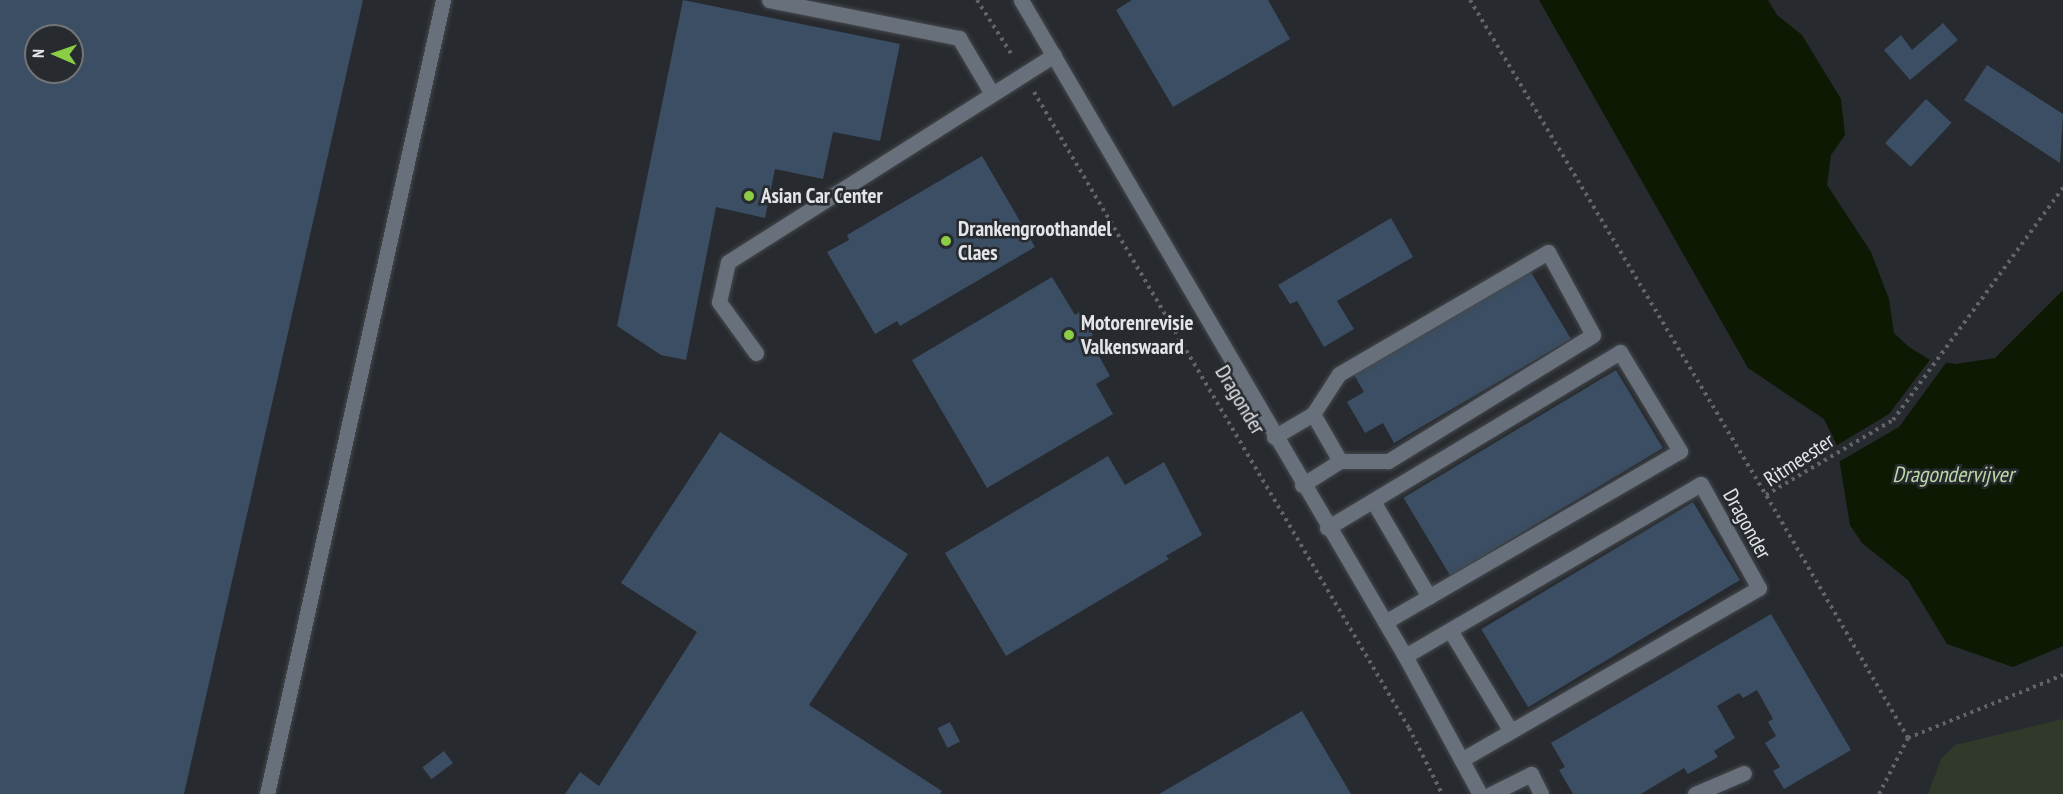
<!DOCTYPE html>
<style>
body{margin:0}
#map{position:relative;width:2063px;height:794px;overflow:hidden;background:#272a2e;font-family:"PT Sans Narrow",sans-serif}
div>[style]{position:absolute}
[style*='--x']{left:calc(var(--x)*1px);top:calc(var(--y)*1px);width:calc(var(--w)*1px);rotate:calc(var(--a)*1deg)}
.green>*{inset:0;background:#313a2a}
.water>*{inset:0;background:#0e1904}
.pier>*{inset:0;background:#272a2e}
.building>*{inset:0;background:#3b4e63;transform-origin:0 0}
.path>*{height:4px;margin-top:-2px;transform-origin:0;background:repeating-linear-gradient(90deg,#616468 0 3px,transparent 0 7.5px)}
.roads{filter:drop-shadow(0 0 2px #45484c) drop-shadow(0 0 2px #45484c)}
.minor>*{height:15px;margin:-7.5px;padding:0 7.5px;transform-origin:7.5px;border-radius:7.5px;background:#68717b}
.dots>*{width:16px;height:16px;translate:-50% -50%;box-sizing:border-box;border:3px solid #272a2e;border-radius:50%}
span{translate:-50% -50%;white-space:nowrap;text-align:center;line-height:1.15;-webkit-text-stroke:5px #272a2e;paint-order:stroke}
.poi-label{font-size:21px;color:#e3e5e8;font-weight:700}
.left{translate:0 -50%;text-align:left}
.street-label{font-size:21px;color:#e3e5e8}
.water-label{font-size:22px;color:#bcd8a7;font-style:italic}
.north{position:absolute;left:24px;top:24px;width:60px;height:60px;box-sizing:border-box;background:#272a2e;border:2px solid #727578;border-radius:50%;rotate:272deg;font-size:16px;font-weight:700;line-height:24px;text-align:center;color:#e3e5e8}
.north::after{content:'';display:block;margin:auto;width:21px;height:27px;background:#8bce46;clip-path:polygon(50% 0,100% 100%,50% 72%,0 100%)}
</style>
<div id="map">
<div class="green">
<div style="clip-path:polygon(2063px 719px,2063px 794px,1928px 794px,1941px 759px,1955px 745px)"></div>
</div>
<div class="water">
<div style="clip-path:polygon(1539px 0,1768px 0,1777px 15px,1802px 35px,1841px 99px,1845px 135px,1831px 155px,1827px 185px,1871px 252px,1889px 299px,1894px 333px,1909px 347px,1930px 360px,1956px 364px,1995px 358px,2063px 290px,2063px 646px,2013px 667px,1947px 644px,1908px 580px,1862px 543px,1850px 525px,1837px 446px,1824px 419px,1748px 368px)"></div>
</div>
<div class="pier">
<div style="clip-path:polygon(1932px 357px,1948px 360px,1899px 427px,1837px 463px,1834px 447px,1889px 414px)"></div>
</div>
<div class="building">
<div style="clip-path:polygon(evenodd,0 0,363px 0,184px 794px,0 794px,0 0,36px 36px,72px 36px,72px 72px,36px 72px,36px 36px)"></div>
<div style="clip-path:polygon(683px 0,900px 44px,880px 141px,833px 132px,823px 179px,775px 169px,765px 218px,716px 207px,686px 360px,661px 355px,617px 326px)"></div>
<div style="clip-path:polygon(1132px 0,1268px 0,1290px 39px,1173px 107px,1116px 10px)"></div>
<div style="clip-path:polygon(1943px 23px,1958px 40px,1910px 80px,1884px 50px,1901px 35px,1912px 50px)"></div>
<div style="clip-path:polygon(1987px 65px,2063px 114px,2060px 163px,1964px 100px)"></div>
<div style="left:1926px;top:99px;width:35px;height:60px;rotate:43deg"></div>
<div style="clip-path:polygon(982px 156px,1035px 247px,900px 326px,897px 321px,875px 334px,827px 252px,849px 240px,847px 235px)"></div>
<div style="clip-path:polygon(1391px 218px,1413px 257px,1337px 301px,1354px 329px,1324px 347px,1297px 301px,1290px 304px,1278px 285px)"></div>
<div style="clip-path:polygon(1529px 269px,1571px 339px,1394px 443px,1383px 423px,1365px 433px,1347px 402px,1364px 392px,1353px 373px)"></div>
<div style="clip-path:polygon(1052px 277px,1075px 315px,1079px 312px,1093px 335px,1089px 338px,1110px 376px,1096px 384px,1113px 414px,987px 488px,912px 360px)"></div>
<div style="left:1616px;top:370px;width:91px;height:248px;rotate:59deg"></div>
<div style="clip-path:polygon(720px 432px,908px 554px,809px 705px,942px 791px,940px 794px,565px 794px,580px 772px,599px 786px,697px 632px,621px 583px)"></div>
<div style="clip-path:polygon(1108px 456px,1125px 485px,1164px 462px,1202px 535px,1166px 556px,1169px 559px,1006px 656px,945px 553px)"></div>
<div style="left:1693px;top:502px;width:91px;height:247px;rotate:59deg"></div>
<div style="clip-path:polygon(1771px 614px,1851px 750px,1784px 789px,1773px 771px,1780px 767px,1765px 743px,1776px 736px,1768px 722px,1773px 719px,1757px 690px,1743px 698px,1739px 693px,1717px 706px,1735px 738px,1714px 751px,1718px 757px,1688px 774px,1684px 768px,1641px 794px,1573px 794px,1559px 770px,1565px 767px,1551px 743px)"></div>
<div style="clip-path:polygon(1302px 711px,1351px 794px,1159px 794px)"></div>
<div style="left:950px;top:722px;width:22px;height:14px;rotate:63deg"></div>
<div style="left:444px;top:751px;width:15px;height:27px;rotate:53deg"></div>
</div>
<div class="path">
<div style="--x:977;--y:0;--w:65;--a:57.5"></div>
<div style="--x:1470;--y:0;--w:577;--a:59.12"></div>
<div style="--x:1034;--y:92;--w:738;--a:59.48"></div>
<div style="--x:1409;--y:728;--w:74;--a:63.4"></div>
<div style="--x:1908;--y:738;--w:167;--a:-22.1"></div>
<div style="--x:1879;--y:794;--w:63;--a:-62.6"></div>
<div style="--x:1908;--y:738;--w:281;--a:-120.3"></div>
<div style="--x:1766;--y:495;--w:147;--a:-30.6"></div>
<div style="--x:1893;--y:420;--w:288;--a:-53.8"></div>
</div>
<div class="roads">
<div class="minor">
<div style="--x:769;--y:0;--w:194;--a:11.3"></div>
<div style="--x:959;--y:38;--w:63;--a:59.3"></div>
<div style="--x:1021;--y:0;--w:760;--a:59.66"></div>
<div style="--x:1405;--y:656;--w:157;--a:61.5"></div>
<div style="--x:756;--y:353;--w:63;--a:-126"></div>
<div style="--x:719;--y:302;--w:41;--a:-77.3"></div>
<div style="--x:728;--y:262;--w:386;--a:-32.4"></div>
<div style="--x:1313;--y:414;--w:54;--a:60.1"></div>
<div style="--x:1274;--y:437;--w:45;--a:-30.5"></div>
<div style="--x:1313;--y:414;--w:48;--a:-57"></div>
<div style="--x:1339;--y:374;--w:242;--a:-30.3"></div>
<div style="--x:1548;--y:252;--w:94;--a:61.5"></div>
<div style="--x:1593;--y:335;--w:241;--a:148.4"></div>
<div style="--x:1388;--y:461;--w:48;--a:180"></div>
<div style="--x:1340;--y:461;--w:45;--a:147.7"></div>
<div style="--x:1373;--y:501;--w:111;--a:59.7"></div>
<div style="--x:1327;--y:528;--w:342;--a:-31"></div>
<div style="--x:1620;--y:352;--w:116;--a:58.8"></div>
<div style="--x:1680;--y:451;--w:341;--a:149.9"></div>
<div style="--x:1450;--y:630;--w:117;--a:59"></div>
<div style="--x:1405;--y:656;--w:342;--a:-30.2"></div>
<div style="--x:1701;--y:484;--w:119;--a:60.9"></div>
<div style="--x:1759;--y:588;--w:342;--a:150"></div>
<div style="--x:267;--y:794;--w:813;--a:-77.5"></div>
<div style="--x:1491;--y:794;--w:45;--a:-26.6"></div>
<div style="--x:1531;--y:774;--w:22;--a:63"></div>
<div style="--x:1695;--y:794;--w:53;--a:-23.2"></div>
</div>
</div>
<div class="dots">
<div style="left:749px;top:196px;background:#8bce46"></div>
<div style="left:946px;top:241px;background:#8bce46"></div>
<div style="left:1069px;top:335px;background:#8bce46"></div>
</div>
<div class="poi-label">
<span class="left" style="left:761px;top:196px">Asian Car Center</span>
<span class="left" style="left:958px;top:241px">Drankengroothandel<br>Claes</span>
<span class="left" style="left:1081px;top:335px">Motorenrevisie<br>Valkenswaard</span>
</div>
<div class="street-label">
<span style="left:1240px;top:400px;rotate:59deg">Dragonder</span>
<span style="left:1799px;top:460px;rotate:-33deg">Ritmeester</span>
<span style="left:1747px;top:524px;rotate:61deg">Dragonder</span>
</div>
<div class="water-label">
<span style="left:1953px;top:475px">Dragondervijver</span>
</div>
<div class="north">N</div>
</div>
